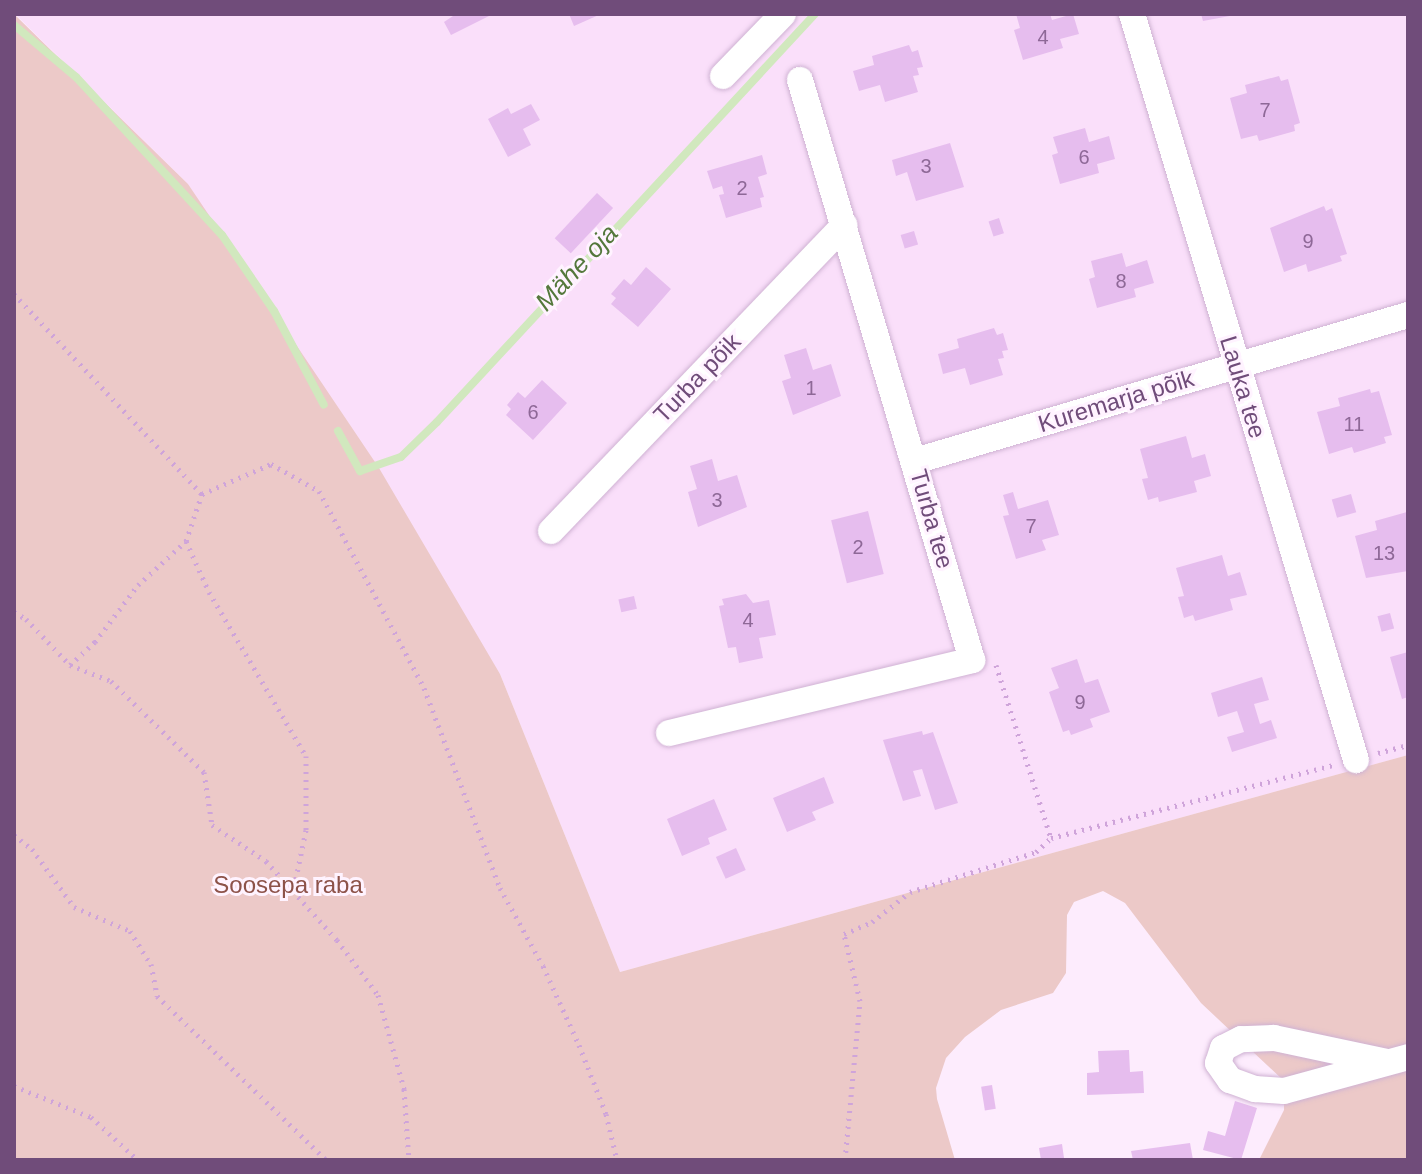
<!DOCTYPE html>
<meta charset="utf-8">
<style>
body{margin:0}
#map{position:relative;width:1422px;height:1174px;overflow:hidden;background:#fdecfd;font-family:Arial,sans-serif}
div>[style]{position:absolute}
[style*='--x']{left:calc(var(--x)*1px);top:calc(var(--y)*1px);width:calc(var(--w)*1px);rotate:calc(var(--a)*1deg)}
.residential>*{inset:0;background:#fadffa}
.green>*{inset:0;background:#ecc9c8}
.stream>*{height:8px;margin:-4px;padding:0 4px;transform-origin:4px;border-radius:4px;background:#d1e8be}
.building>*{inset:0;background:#e6bdee;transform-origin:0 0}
.path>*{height:5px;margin-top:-2.5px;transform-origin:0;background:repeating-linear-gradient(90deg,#cfa4da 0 2px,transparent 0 8px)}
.roads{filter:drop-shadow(0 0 2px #cfb2d3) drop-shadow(0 0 2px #cfb2d3)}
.minor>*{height:26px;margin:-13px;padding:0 13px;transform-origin:13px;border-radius:13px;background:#fff}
span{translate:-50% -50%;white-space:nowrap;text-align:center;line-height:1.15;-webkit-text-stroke:6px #fff3ff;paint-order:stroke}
.number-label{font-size:20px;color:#8e6897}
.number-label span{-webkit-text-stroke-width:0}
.street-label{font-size:24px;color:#704c7a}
.park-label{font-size:24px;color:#8d5249}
.water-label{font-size:26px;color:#54783c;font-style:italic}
.frame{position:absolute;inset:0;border:16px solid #704c7a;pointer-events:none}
</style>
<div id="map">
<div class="residential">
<div style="clip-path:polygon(15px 14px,1408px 14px,1408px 755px,620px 972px,500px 674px,188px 184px)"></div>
</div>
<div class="green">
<div style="clip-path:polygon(14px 14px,188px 184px,379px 468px,500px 674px,620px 972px,1408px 755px,1408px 1160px,1259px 1160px,1284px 1110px,1284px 1081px,1201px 1003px,1125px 903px,1103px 891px,1074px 902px,1067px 915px,1066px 973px,1053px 993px,1001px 1010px,965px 1037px,946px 1058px,936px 1088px,937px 1099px,955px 1160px,14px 1160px)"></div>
</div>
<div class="stream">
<div style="--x:14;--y:25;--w:81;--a:40"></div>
<div style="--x:76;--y:77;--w:215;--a:47.3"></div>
<div style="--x:222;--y:235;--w:92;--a:55.6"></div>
<div style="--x:274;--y:311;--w:106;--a:62"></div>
<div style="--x:338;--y:431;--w:46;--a:61.2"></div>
<div style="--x:360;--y:471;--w:43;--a:-18.9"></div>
<div style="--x:401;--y:457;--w:50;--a:-44.2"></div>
<div style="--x:437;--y:422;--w:556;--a:-47.19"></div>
</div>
<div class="building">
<div style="clip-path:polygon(456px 14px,493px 14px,451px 35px,444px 22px)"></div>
<div style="clip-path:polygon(569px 14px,601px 14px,574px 26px)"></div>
<div style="clip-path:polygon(1016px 14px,1050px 14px,1052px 20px,1073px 14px,1079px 34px,1060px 39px,1063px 48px,1023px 60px,1014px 30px,1020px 28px)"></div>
<div style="clip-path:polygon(1201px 14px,1235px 14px,1235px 15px,1203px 21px)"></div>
<div style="clip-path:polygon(909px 45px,912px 52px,918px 50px,923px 67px,917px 68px,919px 75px,913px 76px,918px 92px,885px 102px,880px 85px,859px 91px,853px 71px,874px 65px,872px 56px)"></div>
<div style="clip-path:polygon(1279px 76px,1281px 81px,1288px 79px,1300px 123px,1294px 125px,1295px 131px,1259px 141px,1257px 135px,1241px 139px,1230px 98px,1247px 93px,1245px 85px)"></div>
<div style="clip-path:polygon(531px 104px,540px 120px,523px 129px,531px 145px,508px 157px,488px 119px,508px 108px,511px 114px)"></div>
<div style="clip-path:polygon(1085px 128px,1089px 142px,1109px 136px,1115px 159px,1097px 164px,1099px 173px,1060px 184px,1052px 155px,1058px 153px,1053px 137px)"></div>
<div style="clip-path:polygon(950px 143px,964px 187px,916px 201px,907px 172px,896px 176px,892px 160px)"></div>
<div style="clip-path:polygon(762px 155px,767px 174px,758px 177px,764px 197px,760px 198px,762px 207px,726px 218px,719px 195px,724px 194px,722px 186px,713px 189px,707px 171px)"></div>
<div style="left:597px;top:193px;width:22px;height:62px;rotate:43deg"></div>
<div style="clip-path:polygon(1324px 206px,1326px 211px,1332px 208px,1347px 254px,1340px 256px,1342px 261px,1308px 272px,1306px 264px,1284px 272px,1270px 228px)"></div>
<div style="left:999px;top:218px;width:16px;height:11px;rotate:72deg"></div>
<div style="left:914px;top:231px;width:14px;height:14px;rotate:73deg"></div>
<div style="clip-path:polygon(1122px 253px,1126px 267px,1147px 260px,1154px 283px,1134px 289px,1136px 297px,1097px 308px,1089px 279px,1095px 277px,1091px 261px)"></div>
<div style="clip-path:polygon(646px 267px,671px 289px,638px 327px,611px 304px,616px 298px,611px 294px,624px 279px,631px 285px)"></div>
<div style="clip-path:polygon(994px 328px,997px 335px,1003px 333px,1008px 350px,1002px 351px,1004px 358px,998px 359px,1003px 375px,970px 385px,965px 368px,943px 374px,938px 354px,959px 348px,957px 339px)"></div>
<div style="clip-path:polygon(806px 348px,813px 370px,831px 364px,841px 396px,793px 415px,782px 381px,791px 378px,784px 355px)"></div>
<div style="clip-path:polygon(542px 380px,567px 403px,533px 440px,506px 415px,511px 409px,507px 405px,518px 392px,525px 398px)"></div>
<div style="clip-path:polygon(1370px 389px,1371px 393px,1379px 391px,1392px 435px,1384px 437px,1386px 443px,1354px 453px,1352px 447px,1329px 454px,1317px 412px,1340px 406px,1338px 398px)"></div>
<div style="clip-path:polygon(1186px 436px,1192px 458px,1205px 454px,1211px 476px,1194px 481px,1197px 492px,1159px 502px,1158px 497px,1148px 500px,1142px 479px,1148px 478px,1140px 449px)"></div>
<div style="clip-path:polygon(712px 459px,718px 481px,737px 475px,747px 507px,698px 527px,688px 492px,697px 489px,690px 466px)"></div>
<div style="clip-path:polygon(1013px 492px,1018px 509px,1048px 500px,1059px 535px,1042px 540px,1046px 550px,1016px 559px,1003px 516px,1009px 515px,1003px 495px)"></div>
<div style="left:1351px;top:494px;width:19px;height:20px;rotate:74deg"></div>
<div style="left:868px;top:511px;width:65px;height:38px;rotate:76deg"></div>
<div style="clip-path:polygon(1407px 512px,1408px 571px,1366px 578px,1355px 536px,1377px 530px,1375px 521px)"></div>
<div style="clip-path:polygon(1222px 555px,1228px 576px,1240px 572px,1247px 595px,1230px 599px,1233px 610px,1195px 621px,1193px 615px,1184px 618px,1178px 597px,1184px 596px,1176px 568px)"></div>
<div style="clip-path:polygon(746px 594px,753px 603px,769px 600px,776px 635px,759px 638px,763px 658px,739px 663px,736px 647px,728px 648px,719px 606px,724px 605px,722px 599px)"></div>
<div style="left:634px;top:596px;width:13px;height:16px;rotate:77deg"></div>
<div style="left:1390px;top:613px;width:16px;height:13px;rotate:75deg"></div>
<div style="clip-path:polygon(1408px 652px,1408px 697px,1402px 699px,1390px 657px)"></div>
<div style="clip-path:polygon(1077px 659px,1085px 683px,1098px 679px,1110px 712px,1090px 719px,1093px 727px,1071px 735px,1069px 730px,1063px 732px,1049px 692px,1059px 688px,1051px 668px)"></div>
<div style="clip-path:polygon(1262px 677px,1269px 700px,1254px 704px,1260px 724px,1271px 720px,1277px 738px,1232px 752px,1227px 737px,1244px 732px,1237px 711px,1218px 717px,1211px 693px)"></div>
<div style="clip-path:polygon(922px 731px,923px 735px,933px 732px,958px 803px,935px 810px,922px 769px,913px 771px,921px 796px,903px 801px,883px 740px)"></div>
<div style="clip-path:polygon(824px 777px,834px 803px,812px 812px,816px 820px,787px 832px,773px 798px)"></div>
<div style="clip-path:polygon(714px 799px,727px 830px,708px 838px,710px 844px,682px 856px,667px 819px)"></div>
<div style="left:736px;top:848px;width:24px;height:22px;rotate:66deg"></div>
<div style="clip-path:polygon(1129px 1050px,1130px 1072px,1143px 1071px,1144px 1093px,1087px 1095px,1087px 1073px,1099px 1072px,1098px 1051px)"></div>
<div style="left:992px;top:1085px;width:24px;height:11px;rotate:81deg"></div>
<div style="clip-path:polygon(1235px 1101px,1257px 1108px,1241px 1160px,1203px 1150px,1208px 1131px,1225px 1136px)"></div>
<div style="clip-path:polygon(1190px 1143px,1193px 1160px,1133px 1160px,1131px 1151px)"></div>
<div style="clip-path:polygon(1062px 1144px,1064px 1158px,1041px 1160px,1039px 1148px)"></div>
</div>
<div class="path">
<div style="--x:14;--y:294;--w:274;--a:46.8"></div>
<div style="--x:186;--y:541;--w:50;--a:-71.2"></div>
<div style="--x:202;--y:494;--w:75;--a:-23.5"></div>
<div style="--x:271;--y:464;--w:55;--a:29.4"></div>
<div style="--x:319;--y:491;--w:223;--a:61.9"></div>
<div style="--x:424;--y:688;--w:214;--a:69.2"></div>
<div style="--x:500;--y:888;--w:89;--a:61.1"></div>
<div style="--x:543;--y:966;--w:87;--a:65.5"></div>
<div style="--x:579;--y:1045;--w:74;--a:68.6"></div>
<div style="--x:606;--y:1114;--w:47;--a:76.6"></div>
<div style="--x:14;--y:612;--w:14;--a:30"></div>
<div style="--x:26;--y:619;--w:64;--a:46.3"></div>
<div style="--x:70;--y:665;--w:44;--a:21.3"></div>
<div style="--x:111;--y:681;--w:130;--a:44.4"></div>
<div style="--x:204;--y:772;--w:54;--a:81.4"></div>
<div style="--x:212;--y:825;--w:65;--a:33.7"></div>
<div style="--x:266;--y:861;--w:106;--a:48.1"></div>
<div style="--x:337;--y:940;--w:69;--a:53.3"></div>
<div style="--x:378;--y:995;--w:98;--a:74.5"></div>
<div style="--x:404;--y:1089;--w:71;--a:86"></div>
<div style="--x:70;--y:665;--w:34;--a:-43"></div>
<div style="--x:95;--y:642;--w:71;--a:-53"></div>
<div style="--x:138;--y:585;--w:65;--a:-42.5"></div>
<div style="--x:186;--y:541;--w:56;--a:65.7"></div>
<div style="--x:209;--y:592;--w:191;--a:59.4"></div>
<div style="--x:306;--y:756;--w:74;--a:90"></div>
<div style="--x:306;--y:830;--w:63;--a:101.8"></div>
<div style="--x:996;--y:665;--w:182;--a:72.4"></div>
<div style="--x:1051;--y:838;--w:292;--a:-14.5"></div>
<div style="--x:1378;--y:753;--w:31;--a:-15"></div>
<div style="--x:14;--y:835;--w:23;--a:38"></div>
<div style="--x:32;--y:849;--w:72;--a:54.1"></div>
<div style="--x:74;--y:907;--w:61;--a:23.2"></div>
<div style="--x:130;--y:931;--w:39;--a:58"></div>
<div style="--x:151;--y:964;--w:33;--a:79"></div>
<div style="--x:157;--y:996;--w:235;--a:44.1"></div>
<div style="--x:14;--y:1086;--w:83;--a:21.9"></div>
<div style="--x:91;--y:1117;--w:64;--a:42.5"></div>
<div style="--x:845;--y:1160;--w:160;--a:-84.6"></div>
<div style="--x:860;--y:1001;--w:69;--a:-103.4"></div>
<div style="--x:844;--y:934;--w:30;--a:-23"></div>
<div style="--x:872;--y:922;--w:48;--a:-38.3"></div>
<div style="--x:910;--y:892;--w:132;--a:-17.6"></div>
<div style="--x:1036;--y:852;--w:21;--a:-43"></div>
</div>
<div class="roads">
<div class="minor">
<div style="--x:1132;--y:14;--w:779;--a:73.29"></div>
<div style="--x:723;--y:76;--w:86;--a:-45.9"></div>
<div style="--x:915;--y:461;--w:514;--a:-16.5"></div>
<div style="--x:551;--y:531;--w:424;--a:-46.2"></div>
<div style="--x:669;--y:733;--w:312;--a:-13.5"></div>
<div style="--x:972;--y:660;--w:605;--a:-106.52"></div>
<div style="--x:1387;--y:1062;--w:116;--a:-168"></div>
<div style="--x:1274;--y:1038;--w:33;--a:178"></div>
<div style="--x:1241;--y:1039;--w:20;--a:153"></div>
<div style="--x:1223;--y:1048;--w:16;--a:108"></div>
<div style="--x:1218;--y:1063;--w:21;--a:55"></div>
<div style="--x:1230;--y:1080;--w:27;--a:20"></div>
<div style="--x:1255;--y:1089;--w:29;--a:4"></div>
<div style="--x:1284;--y:1091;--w:129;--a:-15.3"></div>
</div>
</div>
<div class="number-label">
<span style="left:1043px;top:37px">4</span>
<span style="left:1265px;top:110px">7</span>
<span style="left:1084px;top:157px">6</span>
<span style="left:926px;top:166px">3</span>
<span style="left:742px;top:188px">2</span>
<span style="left:1308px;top:241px">9</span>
<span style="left:1121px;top:281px">8</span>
<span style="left:811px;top:388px">1</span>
<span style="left:533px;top:412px">6</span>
<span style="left:1354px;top:424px">11</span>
<span style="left:717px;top:500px">3</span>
<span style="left:1031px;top:526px">7</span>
<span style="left:858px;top:547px">2</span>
<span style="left:1384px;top:553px">13</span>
<span style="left:748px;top:620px">4</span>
<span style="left:1080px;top:702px">9</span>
</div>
<div class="street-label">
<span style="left:697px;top:378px;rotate:-46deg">Turba põik</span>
<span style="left:1243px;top:387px;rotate:73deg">Lauka tee</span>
<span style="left:1116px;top:401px;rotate:-17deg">Kuremarja põik</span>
<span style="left:932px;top:519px;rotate:74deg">Turba tee</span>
</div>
<div class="park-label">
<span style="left:288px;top:885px">Soosepa raba</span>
</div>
<div class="water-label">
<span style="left:577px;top:268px;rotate:-47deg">Mähe oja</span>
</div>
<div class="frame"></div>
</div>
